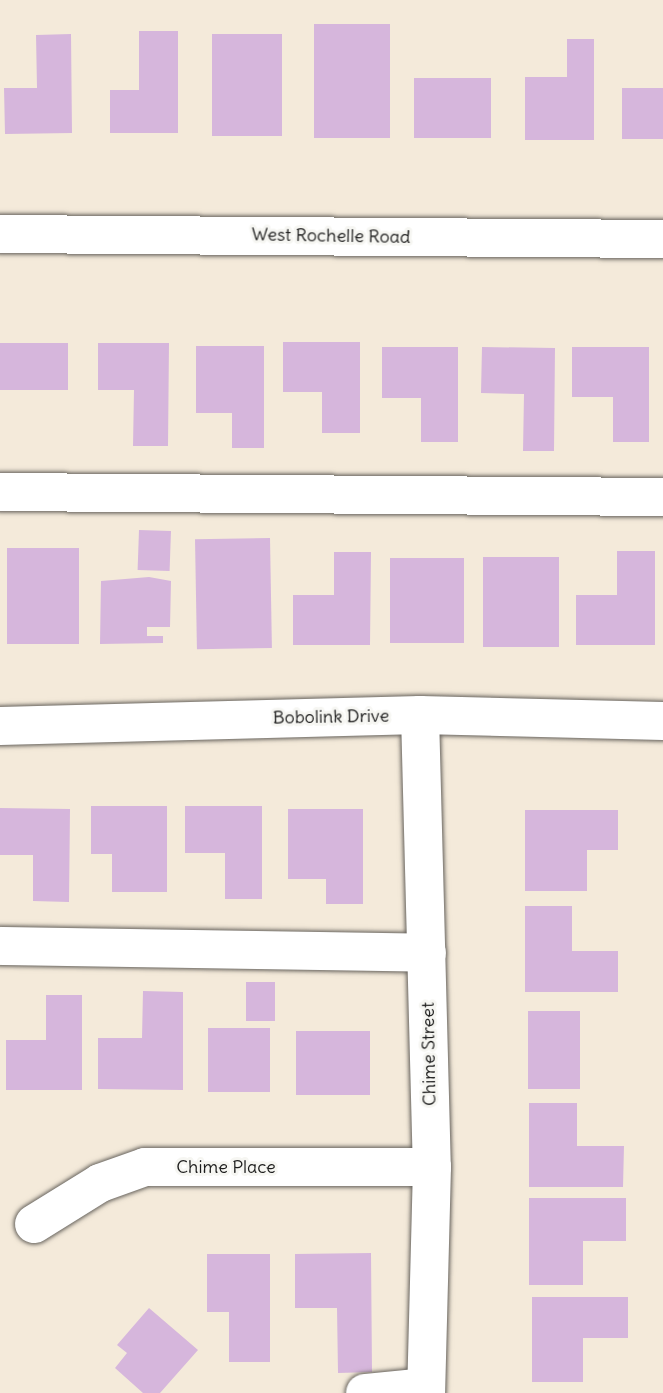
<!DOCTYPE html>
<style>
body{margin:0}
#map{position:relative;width:663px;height:1393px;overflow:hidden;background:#f4eada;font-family:Delius,sans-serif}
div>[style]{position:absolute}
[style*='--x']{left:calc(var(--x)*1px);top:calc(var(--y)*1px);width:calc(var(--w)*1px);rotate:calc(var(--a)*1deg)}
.building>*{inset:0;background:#d6b6dc;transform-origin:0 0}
.roads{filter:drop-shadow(0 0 2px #68645e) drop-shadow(0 0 2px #68645e)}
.minor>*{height:38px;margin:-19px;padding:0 19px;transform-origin:19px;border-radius:19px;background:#fff}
span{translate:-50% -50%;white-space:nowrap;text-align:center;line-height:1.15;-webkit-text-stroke:6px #f6f6f2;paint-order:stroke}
.street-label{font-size:18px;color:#1c1c1c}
</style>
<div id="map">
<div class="building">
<div style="left:314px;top:24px;width:76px;height:114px"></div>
<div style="clip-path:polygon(139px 31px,178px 31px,178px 133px,110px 133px,110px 90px,139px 90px)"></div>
<div style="clip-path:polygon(71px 34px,72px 133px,5px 134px,4px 88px,37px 88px,36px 35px)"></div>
<div style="left:212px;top:34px;width:70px;height:102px"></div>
<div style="clip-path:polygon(567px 39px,594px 39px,594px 140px,525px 140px,525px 77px,567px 77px)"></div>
<div style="left:414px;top:78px;width:77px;height:60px"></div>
<div style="left:622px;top:88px;width:41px;height:51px"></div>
<div style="clip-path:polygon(283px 342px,360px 342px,360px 433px,322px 433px,322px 392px,283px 392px)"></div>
<div style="left:0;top:343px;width:68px;height:47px"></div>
<div style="clip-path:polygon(98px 343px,169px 343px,168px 446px,133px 446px,134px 390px,98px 390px)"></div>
<div style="clip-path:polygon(196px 346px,264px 346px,264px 448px,232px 448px,232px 413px,196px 413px)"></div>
<div style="clip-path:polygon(382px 347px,458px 347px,458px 442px,421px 442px,421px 398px,382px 398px)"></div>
<div style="clip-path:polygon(482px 347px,555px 348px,554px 451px,523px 451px,524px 394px,481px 393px)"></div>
<div style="clip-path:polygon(572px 347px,649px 347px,649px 442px,613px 442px,613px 397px,572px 397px)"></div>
<div style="left:139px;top:530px;width:32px;height:40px;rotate:2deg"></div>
<div style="left:270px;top:538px;width:110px;height:75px;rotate:89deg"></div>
<div style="left:7px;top:548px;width:72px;height:96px"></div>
<div style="clip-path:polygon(617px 551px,655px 551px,655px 645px,576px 645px,576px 595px,617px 595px)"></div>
<div style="clip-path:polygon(334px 552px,371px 552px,370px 645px,293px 645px,293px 595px,334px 595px)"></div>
<div style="left:483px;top:557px;width:76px;height:90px"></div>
<div style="left:390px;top:558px;width:74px;height:85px"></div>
<div style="clip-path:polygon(149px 577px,171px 581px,170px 627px,147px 627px,147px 636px,163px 636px,163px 643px,100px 644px,101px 581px)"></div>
<div style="clip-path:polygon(91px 806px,167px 806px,167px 892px,112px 892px,112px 854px,91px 854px)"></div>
<div style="clip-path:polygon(185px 806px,262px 806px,262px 899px,225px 899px,225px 853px,185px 853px)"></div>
<div style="clip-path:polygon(0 808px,70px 809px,69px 902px,33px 901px,33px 855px,0 855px)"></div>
<div style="clip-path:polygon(288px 809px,363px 809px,363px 904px,326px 904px,326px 879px,288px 879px)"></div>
<div style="clip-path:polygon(525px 810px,618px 810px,618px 850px,587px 850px,587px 891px,525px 891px)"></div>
<div style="clip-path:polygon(525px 906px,572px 906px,572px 951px,618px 951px,618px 992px,525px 992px)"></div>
<div style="left:246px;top:982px;width:29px;height:39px"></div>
<div style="clip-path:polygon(143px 991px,183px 992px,183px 1090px,98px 1089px,98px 1038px,142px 1038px)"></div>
<div style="clip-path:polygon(46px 995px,82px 995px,82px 1090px,6px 1090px,6px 1040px,46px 1040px)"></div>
<div style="left:528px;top:1011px;width:52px;height:78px"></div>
<div style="left:208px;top:1028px;width:62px;height:64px"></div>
<div style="left:296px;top:1031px;width:74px;height:64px"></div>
<div style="clip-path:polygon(529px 1103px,577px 1103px,577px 1146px,624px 1146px,623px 1187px,529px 1187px)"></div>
<div style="clip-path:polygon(529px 1198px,626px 1198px,626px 1241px,583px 1241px,583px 1285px,529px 1285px)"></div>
<div style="clip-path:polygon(371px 1253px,372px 1372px,338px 1373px,337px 1308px,295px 1308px,295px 1254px)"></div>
<div style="clip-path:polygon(207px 1254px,270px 1254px,270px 1362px,229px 1362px,229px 1312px,207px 1312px)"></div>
<div style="clip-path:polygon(532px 1297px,628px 1297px,628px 1338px,583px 1338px,583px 1382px,532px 1382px)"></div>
<div style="clip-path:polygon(149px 1308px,198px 1350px,160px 1393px,143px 1393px,115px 1368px,127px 1353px,117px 1345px)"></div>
</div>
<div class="roads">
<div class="minor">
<div style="--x:0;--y:234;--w:663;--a:0.43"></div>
<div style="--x:0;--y:492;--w:663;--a:0.43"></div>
<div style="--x:420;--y:715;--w:452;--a:88.5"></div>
<div style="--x:432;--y:1167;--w:226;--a:91.5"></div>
<div style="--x:0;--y:726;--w:420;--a:-1.5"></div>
<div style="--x:420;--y:715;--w:243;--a:1.4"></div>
<div style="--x:0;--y:946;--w:427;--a:0.9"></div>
<div style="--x:34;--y:1224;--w:78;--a:-31.8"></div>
<div style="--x:100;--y:1183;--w:48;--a:-19.6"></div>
<div style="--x:145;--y:1167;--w:287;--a:0"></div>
<div style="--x:365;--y:1393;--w:61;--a:-5.6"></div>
</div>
</div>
<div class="street-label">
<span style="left:331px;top:236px;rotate:1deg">West Rochelle Road</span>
<span style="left:331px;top:717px;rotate:-1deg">Bobolink Drive</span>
<span style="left:429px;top:1054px;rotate:-91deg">Chime Street</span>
<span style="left:226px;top:1167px">Chime Place</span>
</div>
</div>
